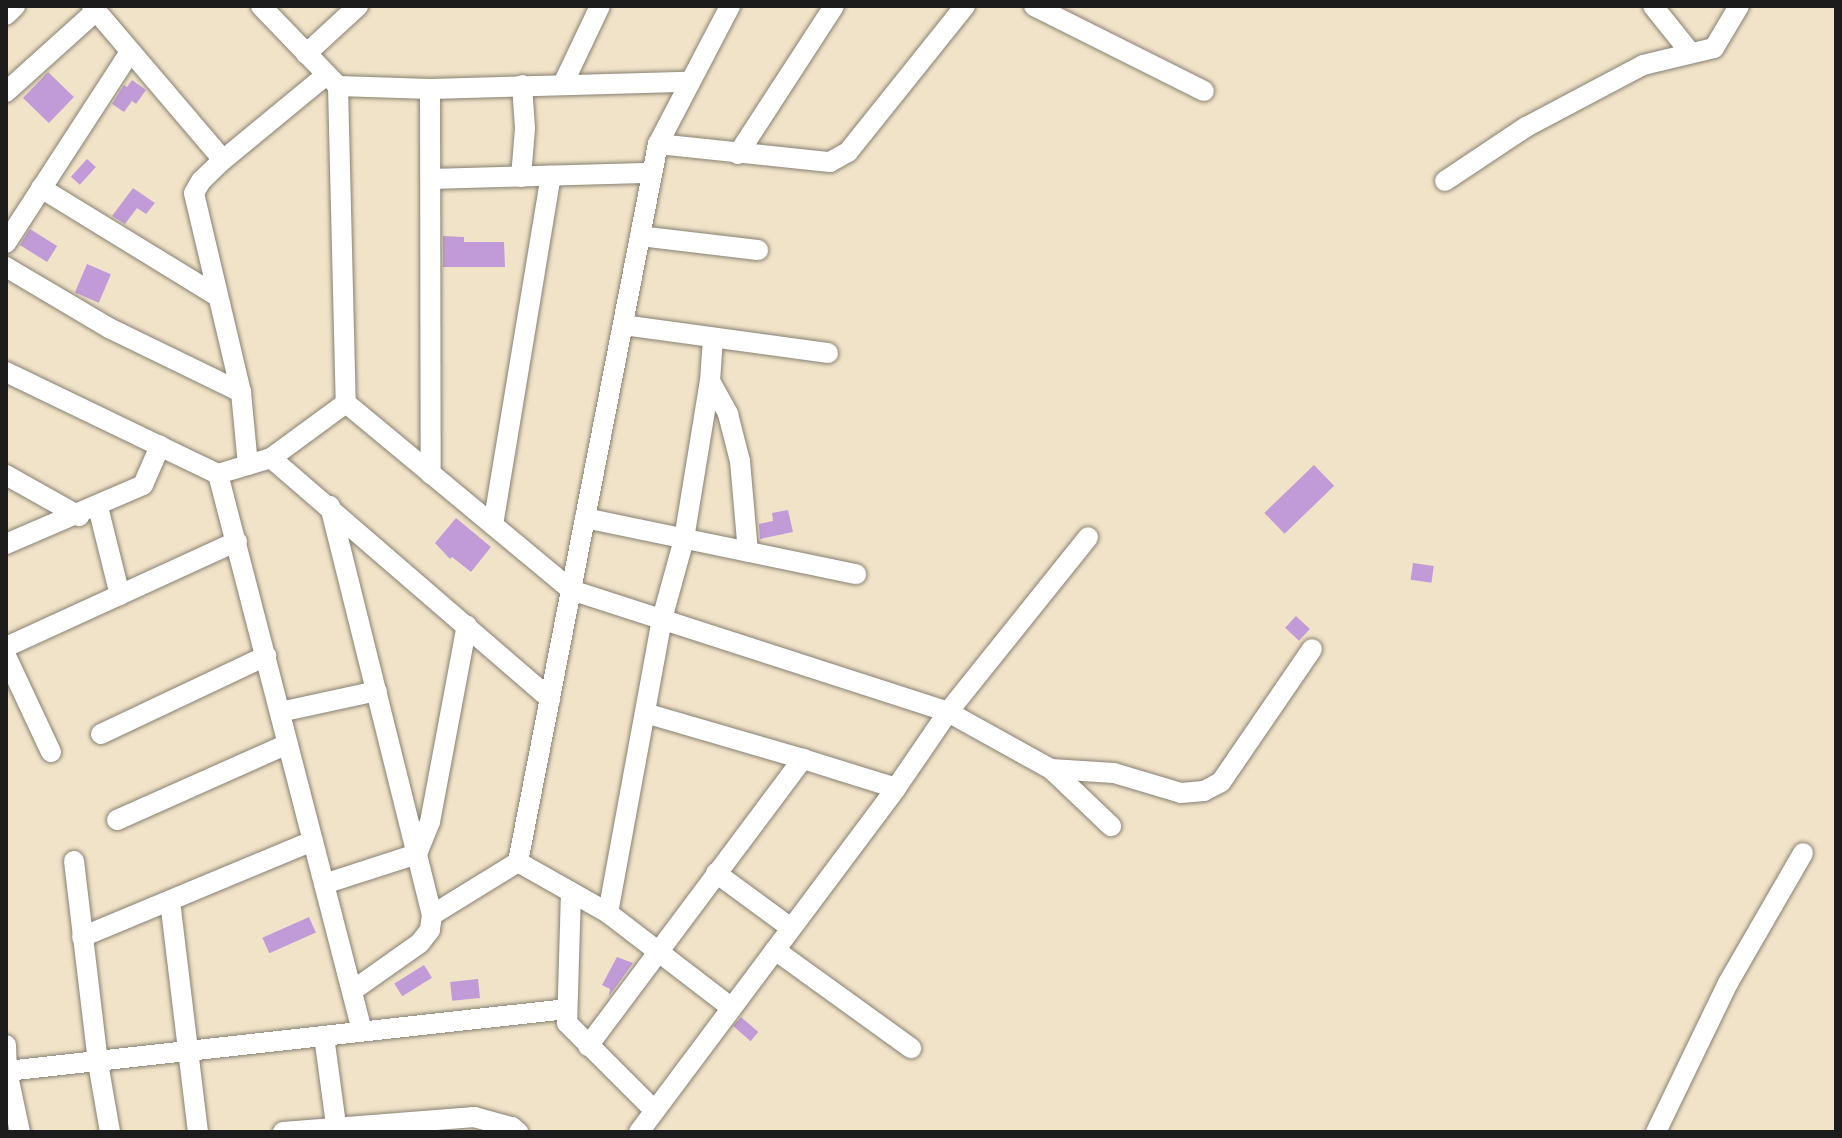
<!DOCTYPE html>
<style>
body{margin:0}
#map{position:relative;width:1842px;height:1138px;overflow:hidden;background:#f1e3c8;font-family:Vollkorn,serif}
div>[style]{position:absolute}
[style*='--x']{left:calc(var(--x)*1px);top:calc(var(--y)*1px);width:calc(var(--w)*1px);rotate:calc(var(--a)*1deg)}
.building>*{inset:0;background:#c19bd7;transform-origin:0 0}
.roads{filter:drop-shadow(0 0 2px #868072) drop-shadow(0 0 2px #868072)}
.minor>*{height:20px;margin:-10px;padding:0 10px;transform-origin:10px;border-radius:10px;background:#fff}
span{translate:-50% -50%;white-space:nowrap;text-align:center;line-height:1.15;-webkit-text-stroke:8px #f7f3e8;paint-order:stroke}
.frame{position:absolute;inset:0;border:8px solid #1c1c1c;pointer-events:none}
</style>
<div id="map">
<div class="building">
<div style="left:48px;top:72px;width:36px;height:36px;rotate:44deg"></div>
<div style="clip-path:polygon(132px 80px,146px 90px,136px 104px,132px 101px,124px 112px,112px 104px,124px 85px,127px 87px)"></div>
<div style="left:87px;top:159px;width:12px;height:24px;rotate:42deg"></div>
<div style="clip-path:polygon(133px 188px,155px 203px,146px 214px,137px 208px,125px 224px,112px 216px)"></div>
<div style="left:30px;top:229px;width:32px;height:19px;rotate:32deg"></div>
<div style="clip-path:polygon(443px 236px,464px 237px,464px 242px,504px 242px,505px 267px,443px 267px)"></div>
<div style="left:87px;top:264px;width:26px;height:31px;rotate:23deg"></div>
<div style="left:1314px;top:465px;width:29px;height:69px;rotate:46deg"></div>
<div style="clip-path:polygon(788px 510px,793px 532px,760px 539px,759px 524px,773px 521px,772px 513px)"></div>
<div style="clip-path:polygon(456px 518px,491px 547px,471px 572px,452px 557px,450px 559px,435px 543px)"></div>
<div style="left:1413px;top:563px;width:21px;height:17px;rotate:8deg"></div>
<div style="left:1296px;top:616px;width:19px;height:16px;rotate:43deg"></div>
<div style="left:309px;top:917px;width:17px;height:51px;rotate:66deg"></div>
<div style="clip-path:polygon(617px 957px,633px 963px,609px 996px,610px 989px,602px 985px)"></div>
<div style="left:424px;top:965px;width:15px;height:35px;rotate:58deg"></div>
<div style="left:478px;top:979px;width:19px;height:28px;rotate:84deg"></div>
<div style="left:741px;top:1017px;width:23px;height:12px;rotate:41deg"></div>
</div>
<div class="roads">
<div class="minor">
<div style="--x:92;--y:6;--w:202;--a:49.6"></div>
<div style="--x:261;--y:6;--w:111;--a:46.1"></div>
<div style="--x:338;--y:86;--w:92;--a:1.9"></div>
<div style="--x:430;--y:89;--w:258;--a:-1.6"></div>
<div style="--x:1034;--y:6;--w:190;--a:26.6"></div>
<div style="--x:1653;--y:6;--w:58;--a:51.3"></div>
<div style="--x:6;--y:15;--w:13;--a:-45"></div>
<div style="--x:306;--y:54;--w:71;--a:-42.7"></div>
<div style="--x:563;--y:84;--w:86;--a:-64.6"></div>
<div style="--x:338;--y:86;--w:317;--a:88.6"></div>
<div style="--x:346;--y:403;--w:293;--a:39.7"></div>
<div style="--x:571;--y:590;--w:396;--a:17.9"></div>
<div style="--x:948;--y:712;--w:118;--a:29"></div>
<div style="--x:1051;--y:769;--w:83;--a:43.5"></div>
<div style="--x:430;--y:89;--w:385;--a:89.9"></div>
<div style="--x:6;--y:92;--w:121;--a:-42"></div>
<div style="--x:658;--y:144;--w:173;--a:6"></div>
<div style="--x:830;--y:162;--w:21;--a:-29"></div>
<div style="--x:848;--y:152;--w:187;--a:-51.3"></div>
<div style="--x:738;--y:154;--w:176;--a:-57"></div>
<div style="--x:521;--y:177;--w:49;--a:-85.3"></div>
<div style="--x:525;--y:128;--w:43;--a:-94"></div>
<div style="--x:431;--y:179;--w:221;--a:-1.6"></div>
<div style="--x:1445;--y:181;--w:97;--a:-33.7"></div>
<div style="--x:1526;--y:127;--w:132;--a:-27.9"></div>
<div style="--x:1643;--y:65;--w:73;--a:-13.5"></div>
<div style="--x:1714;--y:48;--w:49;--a:-59.2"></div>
<div style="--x:41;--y:188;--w:206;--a:31.5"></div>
<div style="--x:640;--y:236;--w:119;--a:6.8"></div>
<div style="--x:6;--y:243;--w:228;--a:-57"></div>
<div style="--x:6;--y:267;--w:120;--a:30.6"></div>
<div style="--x:109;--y:328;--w:147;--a:25.9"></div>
<div style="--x:623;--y:325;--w:207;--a:7.8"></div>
<div style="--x:6;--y:372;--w:235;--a:25.7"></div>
<div style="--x:218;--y:474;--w:55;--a:-16.8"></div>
<div style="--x:271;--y:458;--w:93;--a:-36.3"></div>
<div style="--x:710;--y:381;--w:38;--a:61"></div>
<div style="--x:728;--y:414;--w:49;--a:75.7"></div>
<div style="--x:740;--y:461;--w:91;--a:85"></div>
<div style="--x:271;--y:458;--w:369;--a:40.8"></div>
<div style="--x:248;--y:465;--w:73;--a:-95.5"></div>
<div style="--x:241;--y:392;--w:204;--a:-103.3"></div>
<div style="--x:194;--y:193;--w:14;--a:-60"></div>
<div style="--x:201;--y:181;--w:30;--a:-44"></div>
<div style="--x:223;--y:160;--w:132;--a:-39.5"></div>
<div style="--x:218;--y:474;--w:575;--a:75.5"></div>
<div style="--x:6;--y:475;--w:84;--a:29.3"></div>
<div style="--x:330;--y:506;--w:422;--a:76"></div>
<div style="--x:432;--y:915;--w:15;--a:98"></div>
<div style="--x:430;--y:930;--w:16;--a:128"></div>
<div style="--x:420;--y:943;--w:83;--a:144.8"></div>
<div style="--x:98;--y:507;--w:91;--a:76"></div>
<div style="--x:585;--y:518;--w:277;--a:11.7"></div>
<div style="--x:493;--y:525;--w:354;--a:-80.6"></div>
<div style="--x:6;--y:544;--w:149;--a:-23.3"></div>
<div style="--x:143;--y:485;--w:43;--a:-66.4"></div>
<div style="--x:6;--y:647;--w:254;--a:-24.6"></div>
<div style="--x:6;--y:656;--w:106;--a:64.9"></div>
<div style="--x:280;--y:712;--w:99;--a:-12.2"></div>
<div style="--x:645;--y:713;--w:165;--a:16.2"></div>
<div style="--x:101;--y:734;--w:183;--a:-25.3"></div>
<div style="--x:1051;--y:769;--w:63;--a:3.6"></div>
<div style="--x:1114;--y:773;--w:70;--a:16.6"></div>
<div style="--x:1181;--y:793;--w:23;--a:-5"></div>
<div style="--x:1204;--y:791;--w:19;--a:-28"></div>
<div style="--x:1221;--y:782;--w:161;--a:-55.6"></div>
<div style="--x:117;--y:820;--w:187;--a:-24"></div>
<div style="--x:74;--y:861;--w:203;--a:83.2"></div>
<div style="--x:98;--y:1063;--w:70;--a:80.1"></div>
<div style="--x:518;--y:862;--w:103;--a:29.5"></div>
<div style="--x:608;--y:913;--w:156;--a:37.5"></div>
<div style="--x:716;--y:873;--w:93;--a:36.3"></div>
<div style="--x:324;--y:884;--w:98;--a:-17.9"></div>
<div style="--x:417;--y:854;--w:35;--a:-68"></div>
<div style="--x:430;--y:822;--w:200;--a:-79.4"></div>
<div style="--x:571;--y:892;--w:131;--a:91.7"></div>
<div style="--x:567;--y:1023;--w:124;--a:45"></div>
<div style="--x:170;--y:901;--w:233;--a:83.1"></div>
<div style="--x:608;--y:913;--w:299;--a:-79.6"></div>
<div style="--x:662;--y:619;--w:83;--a:-74.6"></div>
<div style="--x:684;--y:539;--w:160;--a:-80.7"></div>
<div style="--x:710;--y:381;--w:43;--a:-86"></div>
<div style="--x:432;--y:915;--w:101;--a:-31.6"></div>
<div style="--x:518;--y:862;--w:732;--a:-78.97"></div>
<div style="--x:658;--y:144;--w:156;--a:-62.4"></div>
<div style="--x:82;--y:937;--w:250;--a:-22.6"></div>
<div style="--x:775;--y:950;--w:168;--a:35.8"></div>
<div style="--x:324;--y:1036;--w:97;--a:82.3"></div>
<div style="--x:6;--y:1045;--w:26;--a:88"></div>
<div style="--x:7;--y:1071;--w:62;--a:78"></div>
<div style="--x:588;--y:1046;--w:359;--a:-53.2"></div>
<div style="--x:803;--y:759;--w:97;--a:17.3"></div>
<div style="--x:7;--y:1071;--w:563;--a:-6.32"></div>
<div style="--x:283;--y:1132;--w:192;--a:-4.5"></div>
<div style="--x:474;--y:1117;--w:39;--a:15"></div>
<div style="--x:512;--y:1127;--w:8;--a:40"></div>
<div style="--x:639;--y:1132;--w:429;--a:-53.2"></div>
<div style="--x:896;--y:788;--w:92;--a:-55.6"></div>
<div style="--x:948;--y:712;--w:224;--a:-51.3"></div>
<div style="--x:1656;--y:1132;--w:165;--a:-64.2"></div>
<div style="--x:1728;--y:983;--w:150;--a:-60"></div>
</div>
</div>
<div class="frame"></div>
</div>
